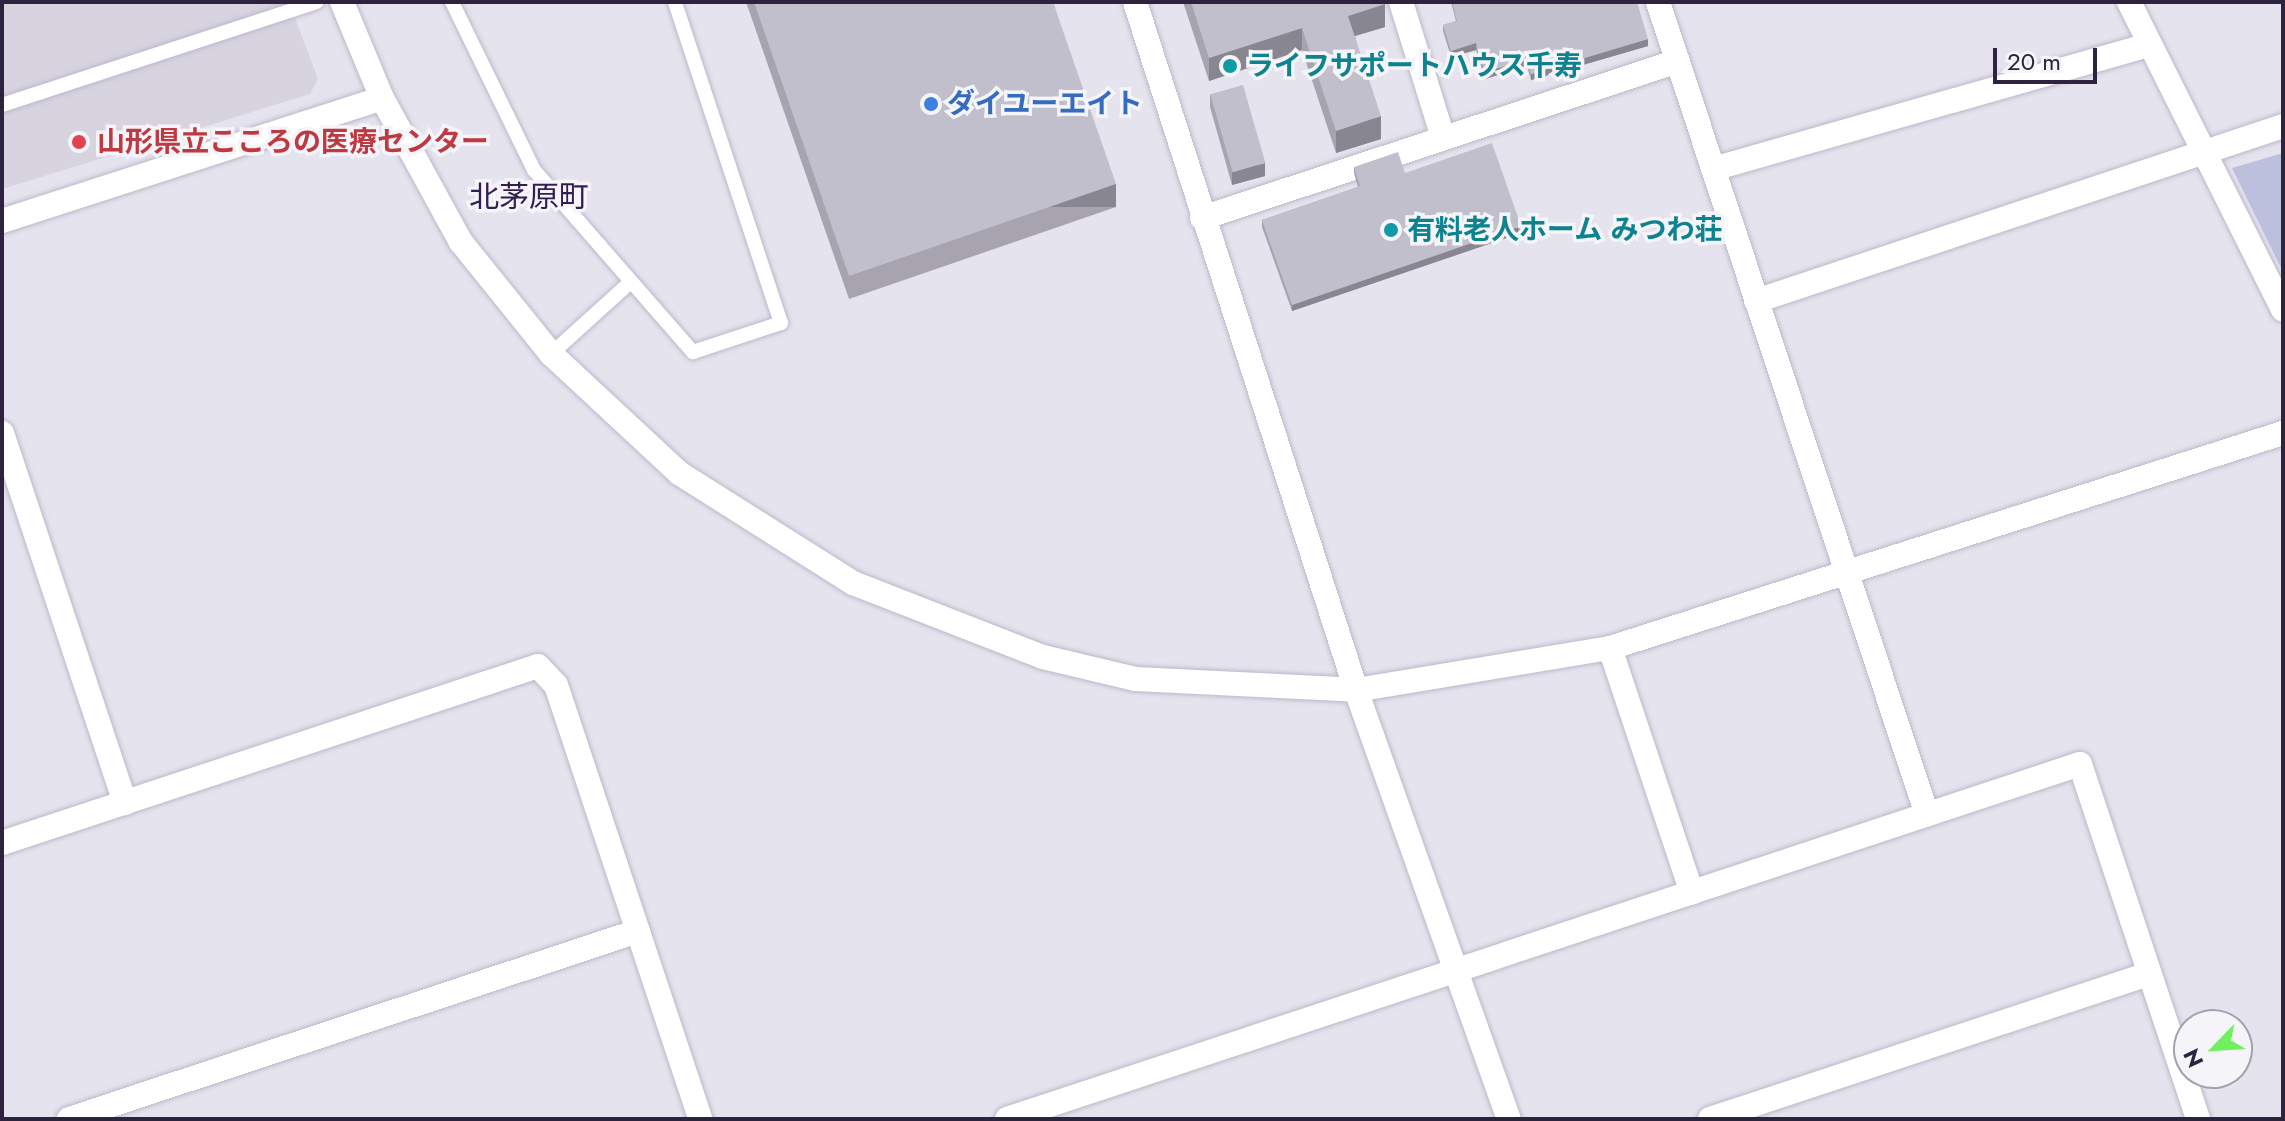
<!DOCTYPE html>
<meta charset="utf-8">
<style>
body{margin:0}
#map{position:relative;width:2285px;height:1121px;overflow:hidden;background:#e5e3ed;font-family:Jost,"Noto Sans JP",sans-serif}
div>[style]{position:absolute}
[style*='--x']{left:calc(var(--x)*1px);top:calc(var(--y)*1px);width:calc(var(--w)*1px);rotate:calc(var(--a)*1deg)}
.built>*{inset:0;background:#d7d4e0}
.green>*{inset:0;background:#bcc0dd}
.roads{filter:drop-shadow(0 0 2px #bcb7cc) drop-shadow(0 0 2px #bcb7cc)}
.lane>*{height:14px;margin:-7px;padding:0 7px;transform-origin:7px;border-radius:7px;background:#fff}
.street>*{height:24px;margin:-12px;padding:0 12px;transform-origin:12px;border-radius:12px;background:#fff}
.secondary>*{height:24px;margin:-12px;padding:0 12px;transform-origin:12px;border-radius:12px;background:#fff}
.wall>*{inset:0;background:#a7a4b0}
.shaded-wall>*{inset:0;background:#888690;transform-origin:0 0}
.building>*{inset:0;background:#c2bfcd;transform-origin:0 0}
.dots>*{width:22px;height:22px;translate:-50% -50%;box-sizing:border-box;border:4px solid #f4f4f9;border-radius:50%}
span{translate:-50% -50%;white-space:nowrap;text-align:center;line-height:1.15;-webkit-text-stroke:7px #f4f4f9;paint-order:stroke}
.culture-label{font-size:28px;color:#0d838f;font-weight:700}
.left{translate:0 -50%;text-align:left}
.shop-label{font-size:28px;color:#366cbe;font-weight:700}
.health-label{font-size:28px;color:#be3a42;font-weight:700}
.neighbourhood-label{font-size:30px;color:#321f50}
.frame{position:absolute;inset:0;border:4px solid #2d233e;pointer-events:none}
.north{position:absolute;left:2173px;top:1009px;width:80px;height:80px;box-sizing:border-box;background:#f4f4f9;border:2px solid #a4a0ae;border-radius:50%;rotate:245deg;font-size:22px;font-weight:700;line-height:32px;text-align:center;color:#2d233e}
.north::after{content:'';display:block;margin:auto;width:28px;height:36px;background:#70ef5f;clip-path:polygon(50% 0,100% 100%,50% 72%,0 100%)}
.scale{position:absolute;left:1993px;top:48px;width:104px;height:36px;box-sizing:border-box;border:4px solid #2d233e;border-top:0;padding-left:10px;font-size:24px;line-height:28px;white-space:nowrap;color:#2d233e;-webkit-text-stroke:6px #f4f4f9;paint-order:stroke}
</style>
<div id="map">
<div class="built">
<div style="clip-path:polygon(2px 2px,289px 2px,318px 79px,310px 94px,2px 189px)"></div>
</div>
<div class="green">
<div style="clip-path:polygon(2283px 153px,2283px 272px,2232px 168px)"></div>
</div>
<div class="roads">
<div class="lane">
<div style="--x:452;--y:2;--w:187;--a:64"></div>
<div style="--x:534;--y:170;--w:242;--a:48.9"></div>
<div style="--x:693;--y:352;--w:93;--a:-18.2"></div>
<div style="--x:781;--y:323;--w:338;--a:-108.3"></div>
<div style="--x:2;--y:105;--w:331;--a:-18.1"></div>
<div style="--x:551;--y:354;--w:103;--a:-42.2"></div>
</div>
<div class="street">
<div style="--x:1135;--y:2;--w:723;--a:72.19"></div>
<div style="--x:1356;--y:690;--w:455;--a:70.4"></div>
<div style="--x:1401;--y:2;--w:142;--a:72.8"></div>
<div style="--x:1658;--y:2;--w:856;--a:71.69"></div>
<div style="--x:2129;--y:2;--w:344;--a:63.4"></div>
<div style="--x:1713;--y:169;--w:451;--a:-15.9"></div>
<div style="--x:1202;--y:218;--w:501;--a:-18.25"></div>
<div style="--x:2;--y:221;--w:399;--a:-17.9"></div>
<div style="--x:1756;--y:301;--w:555;--a:-18.37"></div>
<div style="--x:2;--y:433;--w:390;--a:71.6"></div>
<div style="--x:1610;--y:648;--w:258;--a:71.5"></div>
<div style="--x:2;--y:843;--w:564;--a:-18.27"></div>
<div style="--x:538;--y:666;--w:26;--a:47"></div>
<div style="--x:556;--y:685;--w:457;--a:71.6"></div>
<div style="--x:69;--y:1119;--w:599;--a:-18.28"></div>
<div style="--x:1007;--y:1119;--w:1130;--a:-18.31"></div>
<div style="--x:2080;--y:764;--w:374;--a:71.6"></div>
<div style="--x:1710;--y:1119;--w:462;--a:-18.3"></div>
</div>
<div class="secondary">
<div style="--x:342;--y:2;--w:104;--a:67.4"></div>
<div style="--x:382;--y:98;--w:164;--a:61.3"></div>
<div style="--x:461;--y:242;--w:144;--a:51.2"></div>
<div style="--x:551;--y:354;--w:175;--a:42.9"></div>
<div style="--x:679;--y:473;--w:206;--a:32.3"></div>
<div style="--x:853;--y:583;--w:204;--a:21.3"></div>
<div style="--x:1043;--y:657;--w:95;--a:13.4"></div>
<div style="--x:1135;--y:679;--w:221;--a:2.8"></div>
<div style="--x:1356;--y:690;--w:257;--a:-9.4"></div>
<div style="--x:1610;--y:648;--w:707;--a:-17.72"></div>
</div>
</div>
<div class="wall">
<div style="clip-path:polygon(746px 2px,1053px 2px,1116px 207px,849px 299px)"></div>
<div style="clip-path:polygon(1183px 2px,1385px 2px,1385px 27px,1355px 36px,1381px 139px,1336px 153px,1302px 50px,1209px 81px)"></div>
<div style="clip-path:polygon(1451px 2px,1637px 2px,1648px 46px,1531px 80px,1527px 66px,1485px 79px,1476px 50px,1451px 57px,1443px 31px,1443px 25px,1456px 21px)"></div>
<div style="clip-path:polygon(1210px 94px,1265px 176px,1232px 185px,1210px 107px)"></div>
<div style="clip-path:polygon(1354px 167px,1405px 173px,1521px 233px,1292px 311px,1262px 227px,1262px 220px,1358px 187px,1354px 173px)"></div>
</div>
<div class="shaded-wall">
<div style="clip-path:polygon(1385px 4px,1385px 27px,1348px 38px,1348px 16px)"></div>
<div style="clip-path:polygon(1302px 28px,1302px 50px,1209px 81px,1209px 58px)"></div>
<div style="clip-path:polygon(1648px 39px,1648px 46px,1531px 80px,1531px 74px)"></div>
<div style="clip-path:polygon(1476px 43px,1476px 50px,1451px 57px,1451px 51px)"></div>
<div style="clip-path:polygon(1527px 60px,1527px 66px,1485px 79px,1485px 72px)"></div>
<div style="clip-path:polygon(1381px 116px,1381px 139px,1336px 153px,1336px 131px)"></div>
<div style="clip-path:polygon(1265px 163px,1265px 176px,1232px 185px,1232px 172px)"></div>
<div style="left:1116px;top:184px;width:23px;height:282px;rotate:90deg"></div>
<div style="clip-path:polygon(1521px 226px,1521px 233px,1292px 311px,1292px 305px)"></div>
</div>
<div class="building">
<div style="clip-path:polygon(754px 2px,1053px 2px,1116px 184px,849px 276px)"></div>
<div style="clip-path:polygon(1191px 2px,1385px 2px,1385px 4px,1348px 16px,1381px 116px,1336px 131px,1302px 28px,1209px 58px)"></div>
<div style="clip-path:polygon(1452px 2px,1637px 2px,1648px 39px,1531px 74px,1527px 60px,1485px 72px,1476px 43px,1451px 51px,1443px 25px,1457px 21px)"></div>
<div style="left:1243px;top:85px;width:81px;height:34px;rotate:74deg"></div>
<div style="clip-path:polygon(1492px 143px,1521px 226px,1292px 305px,1262px 220px,1360px 186px,1354px 167px,1398px 152px,1405px 173px)"></div>
</div>
<div class="dots">
<div style="left:1230px;top:66px;background:#0f9aa8"></div>
<div style="left:931px;top:104px;background:#3f7fe0"></div>
<div style="left:79px;top:142px;background:#e0444e"></div>
<div style="left:1391px;top:230px;background:#0f9aa8"></div>
</div>
<div class="culture-label">
<span class="left" style="left:1246px;top:66px">ライフサポートハウス千寿</span>
<span class="left" style="left:1407px;top:230px">有料老人ホーム みつわ荘</span>
</div>
<div class="shop-label">
<span class="left" style="left:947px;top:104px">ダイユーエイト</span>
</div>
<div class="health-label">
<span class="left" style="left:97px;top:142px">山形県立こころの医療センター</span>
</div>
<div class="neighbourhood-label">
<span style="left:529px;top:197px">北茅原町</span>
</div>
<div class="frame"></div>
<div class="north">N</div>
<div class="scale">20 m</div>
</div>
